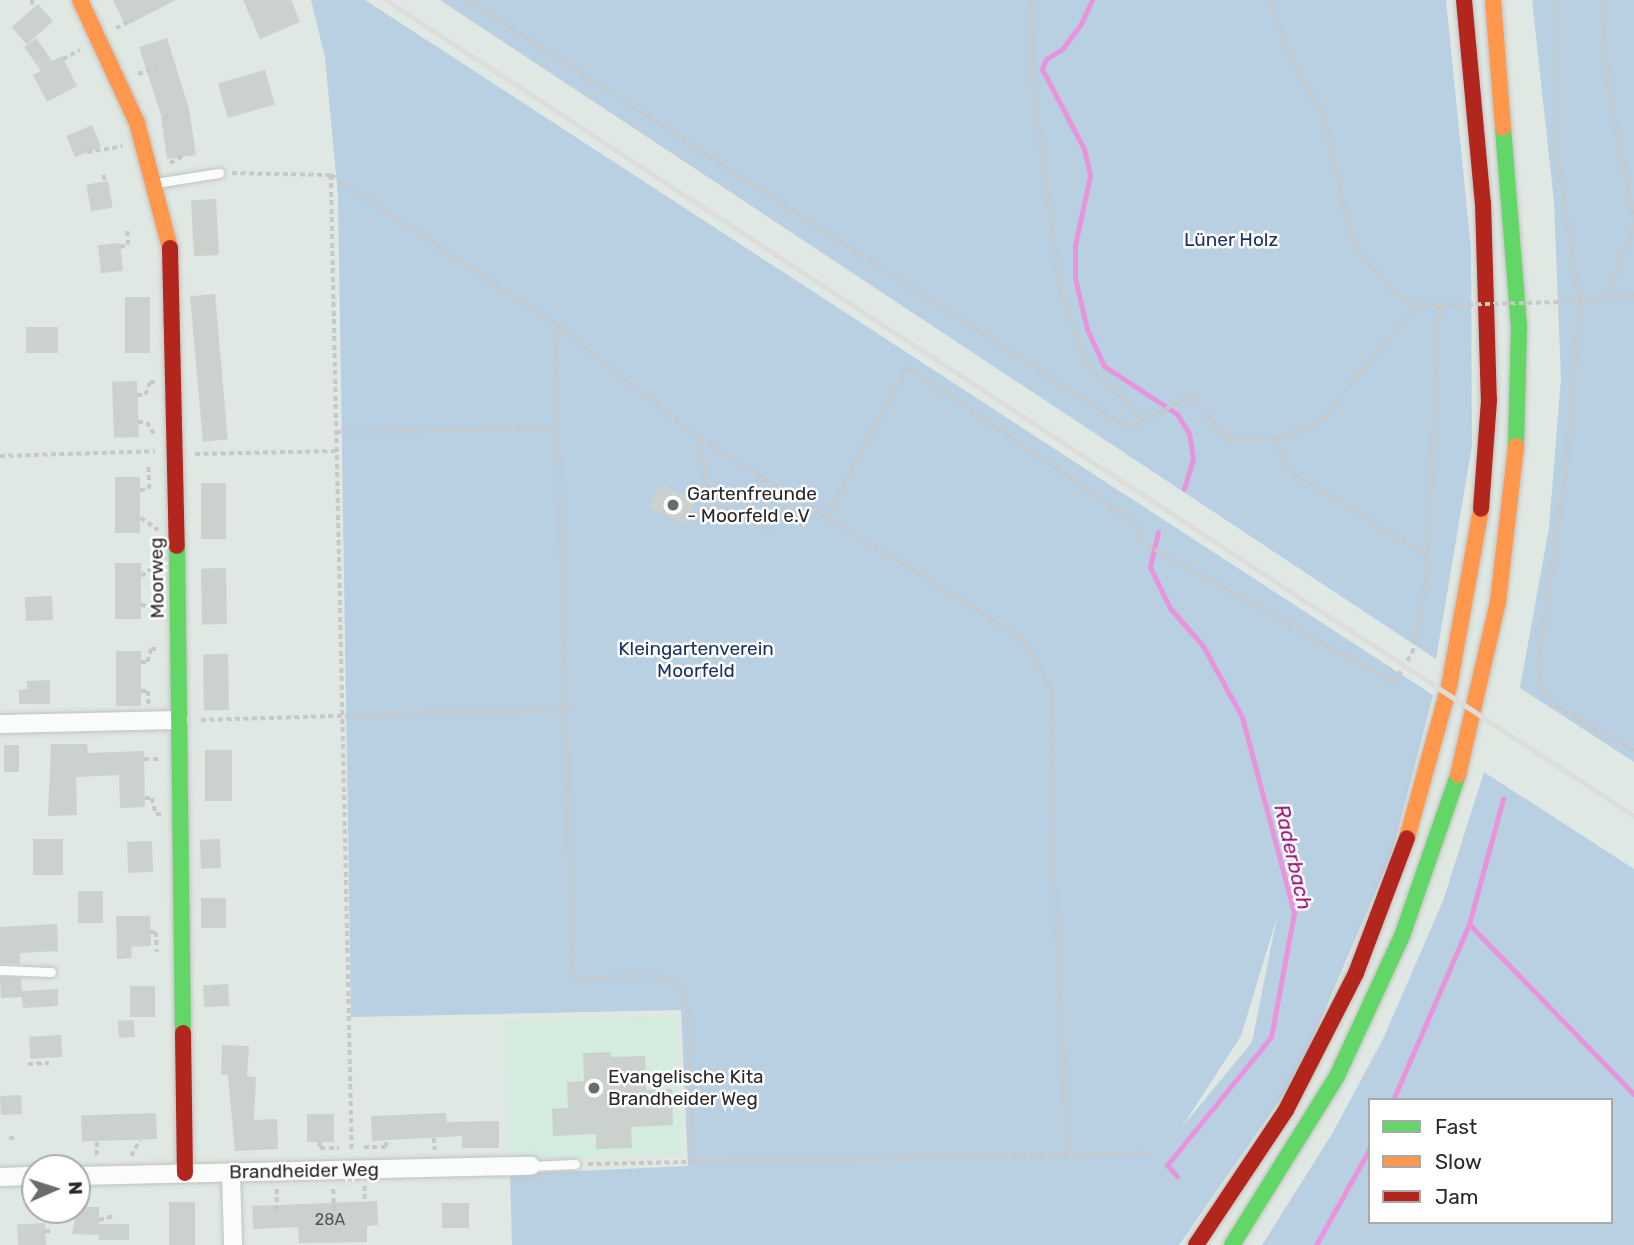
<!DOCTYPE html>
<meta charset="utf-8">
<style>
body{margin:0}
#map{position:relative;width:1634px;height:1245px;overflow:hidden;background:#e0e8e3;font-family:Rubik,sans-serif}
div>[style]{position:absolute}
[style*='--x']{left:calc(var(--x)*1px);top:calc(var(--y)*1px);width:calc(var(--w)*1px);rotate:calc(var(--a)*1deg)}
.education>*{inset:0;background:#d4ebe0;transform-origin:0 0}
.green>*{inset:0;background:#b9cfe2}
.stream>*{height:5px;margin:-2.5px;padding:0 2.5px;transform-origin:2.5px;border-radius:2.5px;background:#e894dd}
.building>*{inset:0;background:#cbd1cd;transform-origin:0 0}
.path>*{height:3.5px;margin-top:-1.75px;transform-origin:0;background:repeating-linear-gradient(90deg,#c7c8c7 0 5px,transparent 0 8.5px)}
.roads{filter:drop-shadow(0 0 2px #c1c2c0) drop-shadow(0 0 2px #c1c2c0)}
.lane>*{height:9px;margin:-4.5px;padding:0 4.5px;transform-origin:4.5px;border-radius:4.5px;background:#fafcfb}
.street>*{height:18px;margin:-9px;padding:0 9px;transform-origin:9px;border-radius:9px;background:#fafcfb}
.fast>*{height:16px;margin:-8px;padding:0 8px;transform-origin:8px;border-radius:8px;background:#63d668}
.slow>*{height:16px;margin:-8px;padding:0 8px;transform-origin:8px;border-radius:8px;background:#ff974d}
.jam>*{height:16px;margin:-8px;padding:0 8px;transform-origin:8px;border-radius:8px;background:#b3261e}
.rail>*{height:5px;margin:-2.5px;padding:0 2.5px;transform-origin:2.5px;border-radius:2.5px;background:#dedddd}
.path-bridge>*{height:3.5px;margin-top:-1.75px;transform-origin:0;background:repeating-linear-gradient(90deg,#c7c8c7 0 5px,transparent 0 8.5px)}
.dots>*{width:19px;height:19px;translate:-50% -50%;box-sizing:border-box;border:4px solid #fff;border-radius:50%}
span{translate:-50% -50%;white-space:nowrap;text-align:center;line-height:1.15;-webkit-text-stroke:5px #fff;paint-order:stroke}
.number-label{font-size:16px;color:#525453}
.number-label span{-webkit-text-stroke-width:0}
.park-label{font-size:19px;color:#1b3365}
.poi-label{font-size:19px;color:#292929}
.left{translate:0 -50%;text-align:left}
.street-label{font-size:19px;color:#292929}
.water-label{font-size:21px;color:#971079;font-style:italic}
.legend{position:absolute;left:1368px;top:1098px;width:245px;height:126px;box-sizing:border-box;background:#fff;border:2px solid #a9a9a9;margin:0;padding:9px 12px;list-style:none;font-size:21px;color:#292929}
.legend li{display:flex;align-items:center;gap:14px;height:35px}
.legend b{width:35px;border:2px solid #a9a9a9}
.north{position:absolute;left:21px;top:1154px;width:70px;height:70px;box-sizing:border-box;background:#fff;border:2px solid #a9a9a9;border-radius:50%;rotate:87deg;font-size:19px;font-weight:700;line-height:28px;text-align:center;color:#292929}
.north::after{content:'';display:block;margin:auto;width:24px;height:32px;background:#696c6a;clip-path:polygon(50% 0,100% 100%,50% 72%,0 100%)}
</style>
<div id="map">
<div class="education">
<div style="left:676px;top:1016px;width:138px;height:171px;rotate:88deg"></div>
</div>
<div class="green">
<div style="clip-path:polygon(evenodd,311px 0,365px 0,1433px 695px,1392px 853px,1297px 1075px,1179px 1245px,512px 1245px,510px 1174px,688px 1166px,681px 1010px,351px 1017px,338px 196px,325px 57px,311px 0,1277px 917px,1252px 1042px,1182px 1127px,1241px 1036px,1277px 917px)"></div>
<div style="clip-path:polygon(440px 0,1446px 0,1471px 249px,1472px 446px,1436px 659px)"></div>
<div style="clip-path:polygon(1532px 0,1634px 0,1634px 762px,1520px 688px,1549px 528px,1561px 378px,1554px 202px)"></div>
<div style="clip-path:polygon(evenodd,1484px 772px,1634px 869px,1634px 1245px,1262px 1245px,1332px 1134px,1383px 1039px,1443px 901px,1484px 772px,1370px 1100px,1611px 1100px,1611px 1222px,1370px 1222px,1370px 1100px)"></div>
</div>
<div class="stream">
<div style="--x:1092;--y:0;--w:26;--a:115"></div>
<div style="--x:1081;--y:24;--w:31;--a:127"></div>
<div style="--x:1062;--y:49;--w:19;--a:148"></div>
<div style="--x:1046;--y:59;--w:11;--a:112"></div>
<div style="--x:1042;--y:69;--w:90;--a:62.3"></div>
<div style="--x:1084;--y:149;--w:28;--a:77"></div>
<div style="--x:1090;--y:176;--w:71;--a:102.3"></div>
<div style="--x:1075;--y:245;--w:33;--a:90"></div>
<div style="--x:1075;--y:278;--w:52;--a:76.8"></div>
<div style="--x:1087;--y:329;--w:41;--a:65.3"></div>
<div style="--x:1104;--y:366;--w:87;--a:33.3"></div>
<div style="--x:1177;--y:414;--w:22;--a:58"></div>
<div style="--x:1189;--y:433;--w:26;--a:81"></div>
<div style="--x:1193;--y:459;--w:31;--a:107"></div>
<div style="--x:1158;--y:532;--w:36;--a:103"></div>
<div style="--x:1150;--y:567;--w:46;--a:64"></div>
<div style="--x:1170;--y:608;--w:50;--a:49"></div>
<div style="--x:1203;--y:646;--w:81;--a:61.2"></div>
<div style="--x:1242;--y:717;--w:203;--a:75.1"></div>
<div style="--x:1294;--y:913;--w:126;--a:100.5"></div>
<div style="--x:1271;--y:1037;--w:165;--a:129.1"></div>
<div style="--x:1167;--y:1165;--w:15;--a:48"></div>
<div style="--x:1469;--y:924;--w:130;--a:-74.8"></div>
<div style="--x:1393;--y:1100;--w:192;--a:-66.6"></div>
<div style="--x:1469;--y:924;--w:237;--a:45.9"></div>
<div style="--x:1316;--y:1245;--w:111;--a:-60.9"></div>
</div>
<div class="building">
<div style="clip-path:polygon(113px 0,176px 0,131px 23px,124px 23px)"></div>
<div style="clip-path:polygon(243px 0,291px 0,300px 22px,260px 39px)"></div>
<div style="left:38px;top:4px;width:23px;height:35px;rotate:49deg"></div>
<div style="clip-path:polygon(36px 38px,52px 61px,62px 56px,77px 86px,47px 102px,33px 75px,41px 71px,24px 47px)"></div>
<div style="clip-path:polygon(167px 38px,189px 109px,196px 155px,167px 159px,161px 115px,139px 47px)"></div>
<div style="left:265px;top:70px;width:36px;height:49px;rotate:74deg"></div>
<div style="left:92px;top:125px;width:23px;height:28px;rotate:67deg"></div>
<div style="left:108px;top:181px;width:27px;height:22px;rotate:80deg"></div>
<div style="left:216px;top:199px;width:56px;height:25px;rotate:87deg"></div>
<div style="left:120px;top:243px;width:28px;height:22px;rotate:84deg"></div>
<div style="left:215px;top:294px;width:146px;height:25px;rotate:85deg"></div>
<div style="left:125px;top:297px;width:25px;height:56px"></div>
<div style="left:26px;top:327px;width:32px;height:26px"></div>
<div style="left:137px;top:381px;width:56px;height:25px;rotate:88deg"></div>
<div style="left:115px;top:477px;width:25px;height:56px"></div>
<div style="left:201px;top:483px;width:25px;height:56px"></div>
<div style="left:661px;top:484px;width:39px;height:26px;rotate:27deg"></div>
<div style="left:115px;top:563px;width:26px;height:56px"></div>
<div style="left:226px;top:568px;width:56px;height:25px;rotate:89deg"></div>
<div style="left:52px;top:596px;width:24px;height:27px;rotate:88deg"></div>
<div style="left:116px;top:651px;width:25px;height:55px"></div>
<div style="left:228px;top:654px;width:56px;height:25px;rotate:89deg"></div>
<div style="clip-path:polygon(50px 680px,50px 704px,19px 704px,19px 690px,27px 689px,27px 681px)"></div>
<div style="clip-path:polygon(51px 744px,87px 744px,88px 753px,144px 751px,145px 807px,120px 808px,119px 775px,76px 777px,77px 815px,48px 816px)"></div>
<div style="left:19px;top:745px;width:27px;height:15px;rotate:90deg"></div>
<div style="left:205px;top:750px;width:27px;height:51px"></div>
<div style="left:33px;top:839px;width:30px;height:36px"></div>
<div style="left:220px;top:839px;width:29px;height:20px;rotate:88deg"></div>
<div style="left:152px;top:841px;width:31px;height:25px;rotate:88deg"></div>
<div style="left:78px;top:891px;width:25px;height:32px"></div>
<div style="left:201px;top:898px;width:25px;height:30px"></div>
<div style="clip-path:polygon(116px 916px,150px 916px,151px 946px,131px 947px,132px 958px,117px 959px)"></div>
<div style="clip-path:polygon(57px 924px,58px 951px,20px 953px,20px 964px,0 963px,0 927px)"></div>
<div style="clip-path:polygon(0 977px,21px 978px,22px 991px,58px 989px,58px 1006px,23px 1008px,22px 997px,1px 998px)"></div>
<div style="left:228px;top:984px;width:22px;height:25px;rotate:87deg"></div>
<div style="left:155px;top:986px;width:31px;height:25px;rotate:90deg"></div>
<div style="left:134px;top:1020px;width:17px;height:16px;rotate:87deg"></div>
<div style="left:61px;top:1035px;width:22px;height:32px;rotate:87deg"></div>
<div style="clip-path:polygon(222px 1045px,249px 1046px,247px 1076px,256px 1077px,254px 1120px,277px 1119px,278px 1149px,235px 1151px,228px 1075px,221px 1075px)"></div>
<div style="clip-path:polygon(611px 1052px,611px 1057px,645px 1056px,646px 1090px,672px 1089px,673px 1125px,631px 1127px,632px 1148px,596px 1149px,596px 1134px,553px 1136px,552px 1109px,568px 1108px,567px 1082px,584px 1081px,583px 1053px)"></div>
<div style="left:21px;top:1095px;width:19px;height:21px;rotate:87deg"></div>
<div style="left:156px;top:1113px;width:26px;height:75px;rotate:88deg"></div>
<div style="clip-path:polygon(446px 1113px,447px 1122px,499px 1121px,499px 1148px,462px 1148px,462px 1136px,372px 1141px,371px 1116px)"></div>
<div style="left:307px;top:1114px;width:27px;height:28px"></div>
<div style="clip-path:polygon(377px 1201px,378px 1225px,367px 1226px,367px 1242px,299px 1243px,298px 1227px,253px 1229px,252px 1206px)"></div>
<div style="left:169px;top:1202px;width:26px;height:43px"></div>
<div style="left:442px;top:1203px;width:27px;height:25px"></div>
<div style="clip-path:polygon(77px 1207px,99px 1207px,99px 1235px,72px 1234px)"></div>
<div style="left:45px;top:1223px;width:22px;height:28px;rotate:87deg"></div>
<div style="left:99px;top:1224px;width:30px;height:16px"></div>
</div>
<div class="path">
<div style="--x:468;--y:0;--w:787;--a:32.96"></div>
<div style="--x:1128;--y:428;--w:71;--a:-26.9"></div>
<div style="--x:1191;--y:396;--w:57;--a:49.3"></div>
<div style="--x:1228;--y:439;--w:47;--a:-1.2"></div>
<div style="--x:1275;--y:438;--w:31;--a:-15"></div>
<div style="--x:1305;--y:430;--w:21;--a:-31"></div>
<div style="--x:1323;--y:419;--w:147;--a:-50.8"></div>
<div style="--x:1033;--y:0;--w:66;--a:91.7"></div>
<div style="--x:1031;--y:66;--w:228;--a:82.7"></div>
<div style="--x:1060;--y:292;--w:72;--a:71.3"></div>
<div style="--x:1083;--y:360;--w:86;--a:44.5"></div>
<div style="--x:1271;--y:0;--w:68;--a:70.2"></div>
<div style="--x:1294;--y:64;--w:62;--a:60.9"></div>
<div style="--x:1324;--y:118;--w:116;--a:77"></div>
<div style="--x:1350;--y:231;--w:28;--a:63"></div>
<div style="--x:1363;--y:256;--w:49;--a:49.1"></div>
<div style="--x:1395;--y:293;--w:24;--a:30"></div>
<div style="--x:1416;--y:305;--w:35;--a:0"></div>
<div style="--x:1558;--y:0;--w:161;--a:90"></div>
<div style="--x:1558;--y:161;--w:144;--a:81.2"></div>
<div style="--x:1580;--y:303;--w:171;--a:94.7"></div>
<div style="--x:1566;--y:473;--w:196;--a:98.2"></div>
<div style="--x:1538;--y:667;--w:23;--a:77"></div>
<div style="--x:1543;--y:689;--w:22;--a:51"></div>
<div style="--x:1557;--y:706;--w:89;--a:30.3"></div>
<div style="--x:1602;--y:0;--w:84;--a:85.9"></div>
<div style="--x:1608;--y:84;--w:137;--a:79.1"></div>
<div style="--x:32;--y:5;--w:5;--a:-90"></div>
<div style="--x:116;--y:28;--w:19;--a:-25"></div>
<div style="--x:63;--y:59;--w:19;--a:-28"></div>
<div style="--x:138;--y:74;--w:19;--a:-18"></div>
<div style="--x:165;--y:119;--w:5;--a:-68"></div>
<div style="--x:87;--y:152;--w:36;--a:-9"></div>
<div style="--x:170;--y:163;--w:13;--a:-29"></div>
<div style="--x:232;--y:173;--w:99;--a:1.2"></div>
<div style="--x:331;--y:175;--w:278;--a:33.7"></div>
<div style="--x:562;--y:329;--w:176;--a:38.6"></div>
<div style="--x:700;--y:439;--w:377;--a:31.7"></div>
<div style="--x:1021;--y:637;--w:61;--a:59.7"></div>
<div style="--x:1052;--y:690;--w:179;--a:89.4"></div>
<div style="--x:1054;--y:869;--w:285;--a:87.2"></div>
<div style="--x:104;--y:175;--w:7;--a:82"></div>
<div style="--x:331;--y:175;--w:977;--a:88.77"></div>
<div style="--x:120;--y:247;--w:8;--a:-14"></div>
<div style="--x:128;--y:245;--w:15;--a:-94"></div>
<div style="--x:1606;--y:299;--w:80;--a:-69.5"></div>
<div style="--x:1561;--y:302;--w:73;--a:-5.5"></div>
<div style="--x:562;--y:329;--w:19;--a:108"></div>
<div style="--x:556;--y:347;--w:632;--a:88.46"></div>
<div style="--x:573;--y:979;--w:84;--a:-2.7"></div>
<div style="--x:657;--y:975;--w:26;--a:23"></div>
<div style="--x:681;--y:985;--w:29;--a:76"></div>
<div style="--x:688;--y:1013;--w:150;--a:87.7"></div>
<div style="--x:137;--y:395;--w:8;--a:0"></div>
<div style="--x:145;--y:395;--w:14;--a:-69"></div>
<div style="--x:150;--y:382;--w:6;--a:0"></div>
<div style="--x:138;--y:422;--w:9;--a:0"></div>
<div style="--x:147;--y:422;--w:14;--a:60"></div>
<div style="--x:336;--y:432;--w:223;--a:-0.8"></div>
<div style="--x:1275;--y:438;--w:33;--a:70"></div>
<div style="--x:1286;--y:469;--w:168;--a:31.6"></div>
<div style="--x:700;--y:439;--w:62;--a:81.6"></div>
<div style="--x:709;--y:500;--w:68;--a:26.9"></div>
<div style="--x:770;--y:531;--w:42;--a:-56.7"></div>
<div style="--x:195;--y:454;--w:142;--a:-1.2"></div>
<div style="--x:0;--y:456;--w:155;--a:-1.8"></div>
<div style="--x:140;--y:490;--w:9;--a:-6"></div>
<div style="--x:149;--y:489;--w:24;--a:-92"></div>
<div style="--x:827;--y:516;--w:169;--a:-61.8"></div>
<div style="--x:907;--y:367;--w:278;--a:34.3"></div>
<div style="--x:1137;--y:524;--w:17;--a:80"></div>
<div style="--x:1140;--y:541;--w:291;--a:29.2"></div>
<div style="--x:1394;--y:683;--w:35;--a:-59"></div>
<div style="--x:1412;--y:653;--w:71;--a:-78.7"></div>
<div style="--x:1426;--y:583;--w:277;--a:-87.3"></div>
<div style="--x:141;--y:518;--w:21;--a:35"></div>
<div style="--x:141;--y:576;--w:21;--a:-35"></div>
<div style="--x:141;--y:604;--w:20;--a:24"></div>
<div style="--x:141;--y:662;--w:6;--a:0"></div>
<div style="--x:147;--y:662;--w:14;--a:-73"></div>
<div style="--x:151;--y:649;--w:7;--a:0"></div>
<div style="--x:141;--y:691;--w:7;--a:0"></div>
<div style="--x:148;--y:691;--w:13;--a:86"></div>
<div style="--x:201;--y:720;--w:368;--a:-1.7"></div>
<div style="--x:144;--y:759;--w:15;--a:0"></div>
<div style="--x:145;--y:798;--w:7;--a:0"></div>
<div style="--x:152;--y:798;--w:16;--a:76"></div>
<div style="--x:156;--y:814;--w:6;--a:0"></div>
<div style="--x:150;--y:932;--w:6;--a:0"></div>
<div style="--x:156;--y:932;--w:20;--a:87"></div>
<div style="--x:28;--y:1064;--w:21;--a:-3"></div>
<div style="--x:9;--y:1138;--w:8;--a:0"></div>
<div style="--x:434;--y:1138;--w:12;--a:85"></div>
<div style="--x:97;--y:1142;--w:15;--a:90"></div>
<div style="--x:320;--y:1142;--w:6;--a:90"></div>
<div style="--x:320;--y:1148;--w:19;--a:0"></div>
<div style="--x:364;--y:1147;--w:22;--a:0"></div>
<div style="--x:386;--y:1147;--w:7;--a:-90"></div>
<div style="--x:131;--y:1156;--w:18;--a:-61"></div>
<div style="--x:588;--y:1164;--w:562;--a:-1.12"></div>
<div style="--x:365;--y:1186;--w:15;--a:90"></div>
<div style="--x:277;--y:1189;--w:23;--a:90"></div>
<div style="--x:99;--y:1220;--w:16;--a:-15"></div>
<div style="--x:330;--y:1220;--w:4;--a:0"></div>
<div style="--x:334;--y:1220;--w:32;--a:-92"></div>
<div style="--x:45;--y:1231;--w:6;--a:0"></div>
</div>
<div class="roads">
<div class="lane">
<div style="--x:155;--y:183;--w:65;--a:-8.9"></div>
<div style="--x:0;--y:970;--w:51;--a:2.2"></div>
<div style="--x:531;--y:1166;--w:44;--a:-2.6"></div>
</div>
<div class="street">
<div style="--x:0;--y:724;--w:179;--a:-1.3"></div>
<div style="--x:231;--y:1172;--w:73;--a:88.4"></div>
<div style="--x:77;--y:1176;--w:454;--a:-1.3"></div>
<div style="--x:0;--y:1177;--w:35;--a:-2"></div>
</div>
<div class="fast">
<div style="--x:1503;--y:128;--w:202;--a:85.4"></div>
<div style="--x:1519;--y:329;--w:117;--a:91.5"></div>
<div style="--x:177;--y:546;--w:487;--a:89.3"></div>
<div style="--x:1232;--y:1245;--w:199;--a:-58.1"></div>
<div style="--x:1337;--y:1076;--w:154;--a:-65.1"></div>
<div style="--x:1402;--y:936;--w:170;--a:-70.8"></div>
</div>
<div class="slow">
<div style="--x:80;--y:0;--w:136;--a:65.1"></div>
<div style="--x:137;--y:123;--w:129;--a:75.2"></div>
<div style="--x:1493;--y:0;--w:128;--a:85.5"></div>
<div style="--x:1458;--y:775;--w:178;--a:-77"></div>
<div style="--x:1498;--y:602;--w:157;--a:-83.4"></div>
<div style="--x:1407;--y:838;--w:157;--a:-74.5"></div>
<div style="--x:1449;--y:687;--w:181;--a:-79.8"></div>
</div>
<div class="jam">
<div style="--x:1464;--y:0;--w:204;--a:84.7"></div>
<div style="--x:1483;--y:203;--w:197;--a:88.3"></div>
<div style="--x:1489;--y:400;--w:109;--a:94.2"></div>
<div style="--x:170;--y:248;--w:298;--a:88.7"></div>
<div style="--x:183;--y:1033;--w:140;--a:89.2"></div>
<div style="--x:1196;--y:1245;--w:162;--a:-56.3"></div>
<div style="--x:1286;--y:1110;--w:154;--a:-62.9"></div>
<div style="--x:1356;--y:973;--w:144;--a:-69.3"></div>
</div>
</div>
<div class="rail">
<div style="--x:386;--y:0;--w:1491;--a:33.18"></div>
</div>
<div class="path-bridge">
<div style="--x:1451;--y:305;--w:110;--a:-1.6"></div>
</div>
<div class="dots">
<div style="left:673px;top:505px;background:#696c6a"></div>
<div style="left:594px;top:1088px;background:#696c6a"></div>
</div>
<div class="number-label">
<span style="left:330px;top:1220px">28A</span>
</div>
<div class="park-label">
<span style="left:1231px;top:240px">Lüner Holz</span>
<span style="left:696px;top:660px">Kleingartenverein<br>Moorfeld</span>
</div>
<div class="poi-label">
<span class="left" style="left:687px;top:505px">Gartenfreunde<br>- Moorfeld e.V</span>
<span class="left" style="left:608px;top:1088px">Evangelische Kita<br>Brandheider Weg</span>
</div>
<div class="street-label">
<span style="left:157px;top:578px;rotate:-91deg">Moorweg</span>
<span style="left:304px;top:1171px;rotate:-1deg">Brandheider Weg</span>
</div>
<div class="water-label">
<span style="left:1293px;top:857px;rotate:77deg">Raderbach</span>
</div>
<ul class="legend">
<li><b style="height:9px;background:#63d668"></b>Fast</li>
<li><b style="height:9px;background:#ff974d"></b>Slow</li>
<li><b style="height:9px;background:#b3261e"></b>Jam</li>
</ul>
<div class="north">N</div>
</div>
